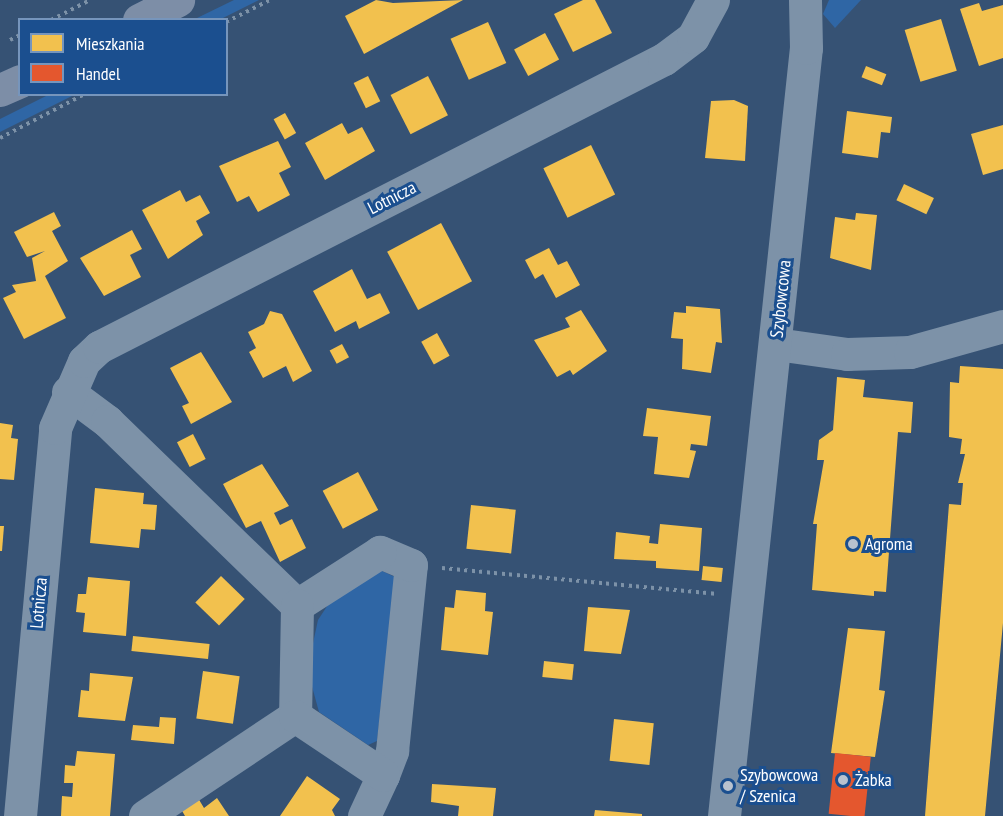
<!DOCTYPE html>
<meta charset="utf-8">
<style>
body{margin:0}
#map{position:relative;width:1003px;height:816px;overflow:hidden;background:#365274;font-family:"PT Sans Narrow",sans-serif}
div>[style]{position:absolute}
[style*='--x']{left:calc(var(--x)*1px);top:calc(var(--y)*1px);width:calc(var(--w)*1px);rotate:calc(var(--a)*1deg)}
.green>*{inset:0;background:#2f66a5}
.homes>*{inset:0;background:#f2c14e;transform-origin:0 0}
.shops>*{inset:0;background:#e4572e;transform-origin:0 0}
.path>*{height:4px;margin-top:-2px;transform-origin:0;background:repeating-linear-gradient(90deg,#7d92a8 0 3px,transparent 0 7.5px)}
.minor>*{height:33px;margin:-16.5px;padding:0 16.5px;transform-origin:16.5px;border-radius:16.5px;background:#7d92a8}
.major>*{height:33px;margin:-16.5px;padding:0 16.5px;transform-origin:16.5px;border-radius:16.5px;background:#7d8ea7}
.dots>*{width:16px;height:16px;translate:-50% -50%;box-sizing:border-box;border:3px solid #1b4f8f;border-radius:50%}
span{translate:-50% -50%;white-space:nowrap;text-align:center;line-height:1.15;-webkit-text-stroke:6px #1b4f8f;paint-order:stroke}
.street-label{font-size:18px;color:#fff}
.poi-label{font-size:18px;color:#fff}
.left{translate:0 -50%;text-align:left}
.legend{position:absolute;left:18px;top:18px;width:210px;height:78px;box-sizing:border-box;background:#1b4f8f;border:2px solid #7695bc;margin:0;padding:8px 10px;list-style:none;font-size:18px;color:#fff}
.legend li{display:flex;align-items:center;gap:12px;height:30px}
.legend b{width:30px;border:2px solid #7695bc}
</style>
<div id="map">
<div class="green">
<div style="clip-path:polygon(234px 0,259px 0,221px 19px,195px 19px)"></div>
<div style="clip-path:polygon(829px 0,861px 0,835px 28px,823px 14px)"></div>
<div style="clip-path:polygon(48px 95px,74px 95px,0 132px,0 119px)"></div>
<div style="clip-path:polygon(380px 570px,395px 577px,377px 741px,368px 745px,319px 712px,310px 679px,312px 648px,318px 620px,335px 594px)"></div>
</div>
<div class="homes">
<div style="clip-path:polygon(376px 0,393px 3px,463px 0,364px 54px,345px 16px)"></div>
<div style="clip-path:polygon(583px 0,595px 0,612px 33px,573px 52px,554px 14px)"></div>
<div style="clip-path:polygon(979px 3px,982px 11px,1003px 5px,1003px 58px,979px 66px,960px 9px)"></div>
<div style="left:941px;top:19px;width:54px;height:38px;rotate:73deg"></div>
<div style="left:488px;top:22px;width:45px;height:41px;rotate:66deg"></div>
<div style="left:545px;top:33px;width:30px;height:35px;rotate:62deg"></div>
<div style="left:866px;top:66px;width:22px;height:12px;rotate:22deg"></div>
<div style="left:368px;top:76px;width:28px;height:16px;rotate:64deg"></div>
<div style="left:428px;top:76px;width:44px;height:42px;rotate:63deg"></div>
<div style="clip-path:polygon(734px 100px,748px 106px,745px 161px,705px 158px,711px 101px)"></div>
<div style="clip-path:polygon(847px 111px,892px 117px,890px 133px,881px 132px,878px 158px,842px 153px)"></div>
<div style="left:285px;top:113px;width:23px;height:13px;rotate:61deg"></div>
<div style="clip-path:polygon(342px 123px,348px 134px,362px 127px,375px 151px,325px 180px,305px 143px)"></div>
<div style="clip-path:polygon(1003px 125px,1003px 169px,983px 175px,971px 134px)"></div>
<div style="clip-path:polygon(278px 141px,291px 167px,279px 173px,290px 195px,258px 212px,249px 196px,237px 202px,219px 166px)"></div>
<div style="left:591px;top:145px;width:55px;height:53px;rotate:64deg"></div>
<div style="left:904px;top:184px;width:33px;height:18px;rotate:25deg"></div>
<div style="clip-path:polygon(180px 190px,186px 202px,200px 195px,210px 213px,196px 221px,203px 235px,168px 259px,142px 210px)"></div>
<div style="clip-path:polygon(54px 212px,61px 226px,52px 231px,68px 261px,45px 276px,66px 318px,24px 339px,3px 298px,16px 292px,12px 285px,36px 281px,32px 258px,45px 251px,27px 257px,14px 232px)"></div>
<div style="clip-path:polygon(856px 213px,877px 215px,871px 270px,830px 258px,835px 217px,855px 220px)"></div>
<div style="left:441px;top:223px;width:66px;height:61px;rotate:62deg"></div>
<div style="clip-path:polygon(132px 230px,142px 249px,130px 255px,141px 277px,104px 296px,80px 258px)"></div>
<div style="clip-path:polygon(549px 248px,558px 265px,567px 261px,580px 285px,556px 298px,543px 274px,535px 279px,525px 260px)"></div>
<div style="clip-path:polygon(352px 269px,367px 299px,380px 293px,390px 313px,359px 329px,356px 321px,335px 332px,313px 291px)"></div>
<div style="clip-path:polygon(686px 306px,720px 309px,722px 343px,716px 342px,711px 373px,682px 369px,683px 339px,671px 338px,674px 312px,686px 313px)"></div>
<div style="clip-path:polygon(581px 310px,607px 351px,573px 375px,570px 370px,557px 377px,534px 340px,570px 327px,565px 318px)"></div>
<div style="clip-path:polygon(270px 311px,282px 314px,312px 371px,293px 382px,286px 366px,263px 378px,249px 352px,256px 348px,248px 332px,264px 324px)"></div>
<div style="left:437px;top:333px;width:26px;height:18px;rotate:61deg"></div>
<div style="left:342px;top:344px;width:15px;height:14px;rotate:62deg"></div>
<div style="clip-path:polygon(201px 352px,232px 402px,191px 424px,182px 406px,189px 403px,170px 368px)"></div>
<div style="clip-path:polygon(960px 366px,1003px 369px,1003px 623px,985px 816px,925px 816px,949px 504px,961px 505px,963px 483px,958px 483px,965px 454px,960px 454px,962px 439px,949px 437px,950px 382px,959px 383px)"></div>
<div style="clip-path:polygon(837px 377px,865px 380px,863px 397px,913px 402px,911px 433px,898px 432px,886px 592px,874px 591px,874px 596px,812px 590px,817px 524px,813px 524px,824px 460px,817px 460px,819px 440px,833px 430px)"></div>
<div style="clip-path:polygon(647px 408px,711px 416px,707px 446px,691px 444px,690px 450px,696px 451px,689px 478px,654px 474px,658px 437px,643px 436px)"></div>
<div style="clip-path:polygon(0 423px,13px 425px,11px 438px,18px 439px,14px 480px,0 479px)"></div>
<div style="left:193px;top:434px;width:28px;height:18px;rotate:63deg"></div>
<div style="clip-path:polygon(262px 464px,289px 506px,274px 513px,280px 525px,292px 519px,306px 548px,280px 562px,261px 521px,246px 528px,223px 484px)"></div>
<div style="left:358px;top:472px;width:43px;height:40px;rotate:62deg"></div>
<div style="clip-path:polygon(95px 488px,144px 493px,143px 504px,157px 505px,155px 530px,141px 529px,139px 548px,90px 543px)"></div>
<div style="left:471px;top:505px;width:45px;height:44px;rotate:6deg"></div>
<div style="clip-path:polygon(660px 524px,702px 528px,699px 571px,656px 568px,656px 561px,614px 559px,616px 532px,650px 536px,649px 543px,658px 544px)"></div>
<div style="clip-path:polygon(0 526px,4px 526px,2px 551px,0 551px)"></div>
<div style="left:703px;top:566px;width:20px;height:14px;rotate:6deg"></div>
<div style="left:221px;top:576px;width:33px;height:37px;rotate:44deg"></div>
<div style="clip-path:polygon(88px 577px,130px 581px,126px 636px,83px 632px,85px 613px,76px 612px,78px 594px,86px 594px)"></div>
<div style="clip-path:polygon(456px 590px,486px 593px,485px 611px,493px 612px,488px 655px,441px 650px,445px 607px,454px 608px)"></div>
<div style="clip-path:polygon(588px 607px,630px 610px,621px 654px,584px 651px)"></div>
<div style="clip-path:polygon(848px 628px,885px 631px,879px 690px,885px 691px,875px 757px,831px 753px)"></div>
<div style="left:133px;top:636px;width:77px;height:15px;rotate:6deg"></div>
<div style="left:544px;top:661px;width:30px;height:16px;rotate:6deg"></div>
<div style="left:203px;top:671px;width:37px;height:48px;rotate:8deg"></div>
<div style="clip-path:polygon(90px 673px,133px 677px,125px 721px,78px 717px,81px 690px,89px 691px)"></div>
<div style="clip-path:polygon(160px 717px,176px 718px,174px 744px,131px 740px,133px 725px,159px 727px)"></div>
<div style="left:614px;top:719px;width:40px;height:42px;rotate:6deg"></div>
<div style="clip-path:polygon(77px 751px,115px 754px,110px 816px,61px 816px,62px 796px,72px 797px,73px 783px,64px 783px,65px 765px,75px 766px)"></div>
<div style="clip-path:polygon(307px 776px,340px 799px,332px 810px,335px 816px,280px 816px)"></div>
<div style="clip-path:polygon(432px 784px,496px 788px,493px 816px,458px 816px,459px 806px,431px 802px)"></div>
<div style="clip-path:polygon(198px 798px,204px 808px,217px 798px,229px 816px,185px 816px,181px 809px)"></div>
<div style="clip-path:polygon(595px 810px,642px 814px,642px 816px,594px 816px)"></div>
</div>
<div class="shops">
<div style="left:835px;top:753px;width:36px;height:61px;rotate:6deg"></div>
</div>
<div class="path">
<div style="--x:51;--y:20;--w:44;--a:-27.1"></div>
<div style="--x:226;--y:22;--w:49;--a:-26.6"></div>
<div style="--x:10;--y:40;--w:11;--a:-27"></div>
<div style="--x:0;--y:138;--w:96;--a:-27.4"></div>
<div style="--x:442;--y:568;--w:277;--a:5.4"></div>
</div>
<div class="minor">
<div style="--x:776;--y:344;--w:72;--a:8"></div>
<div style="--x:847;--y:354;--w:63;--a:-1.8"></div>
<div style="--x:910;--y:352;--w:97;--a:-15.6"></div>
<div style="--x:68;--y:392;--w:49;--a:36.6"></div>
<div style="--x:107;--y:421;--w:264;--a:44.1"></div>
<div style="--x:20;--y:816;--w:390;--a:-84.8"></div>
<div style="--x:55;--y:428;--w:73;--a:-66.6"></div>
<div style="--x:84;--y:361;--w:21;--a:-43"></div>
<div style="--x:99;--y:347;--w:634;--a:-27.01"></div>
<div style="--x:664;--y:59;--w:36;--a:-37"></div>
<div style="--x:693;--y:37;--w:42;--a:-61.6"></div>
<div style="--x:145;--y:816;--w:180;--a:-33.7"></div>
<div style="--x:364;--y:816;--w:45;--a:-65.1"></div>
<div style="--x:383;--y:775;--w:26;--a:-69"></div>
<div style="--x:392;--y:751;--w:187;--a:-84.2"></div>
<div style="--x:411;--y:565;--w:34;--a:-157"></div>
<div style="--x:380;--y:552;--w:98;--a:147.4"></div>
<div style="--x:297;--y:605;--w:111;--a:91"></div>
<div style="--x:295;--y:716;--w:106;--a:33.8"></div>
<div style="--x:724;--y:816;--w:772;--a:-83.91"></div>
<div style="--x:806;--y:48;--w:48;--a:-91.2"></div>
</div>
<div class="major">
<div style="--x:139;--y:20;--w:44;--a:-27.1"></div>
<div style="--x:0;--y:90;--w:22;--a:-24"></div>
</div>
<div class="dots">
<div style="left:853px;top:544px;background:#b9c2ce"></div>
<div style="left:843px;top:780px;background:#b9c2ce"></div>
<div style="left:728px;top:786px;background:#b9c2ce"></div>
</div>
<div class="street-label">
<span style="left:392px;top:198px;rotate:-27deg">Lotnicza</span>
<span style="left:781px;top:299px;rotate:-84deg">Szybowcowa</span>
<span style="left:39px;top:603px;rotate:-85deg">Lotnicza</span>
</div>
<div class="poi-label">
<span class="left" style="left:865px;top:544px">Agroma</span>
<span class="left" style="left:740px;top:786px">Szybowcowa<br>/ Szenica</span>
<span class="left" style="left:855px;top:780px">Żabka</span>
</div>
<ul class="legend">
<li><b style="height:16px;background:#f2c14e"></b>Mieszkania</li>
<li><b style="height:16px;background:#e4572e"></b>Handel</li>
</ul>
</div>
